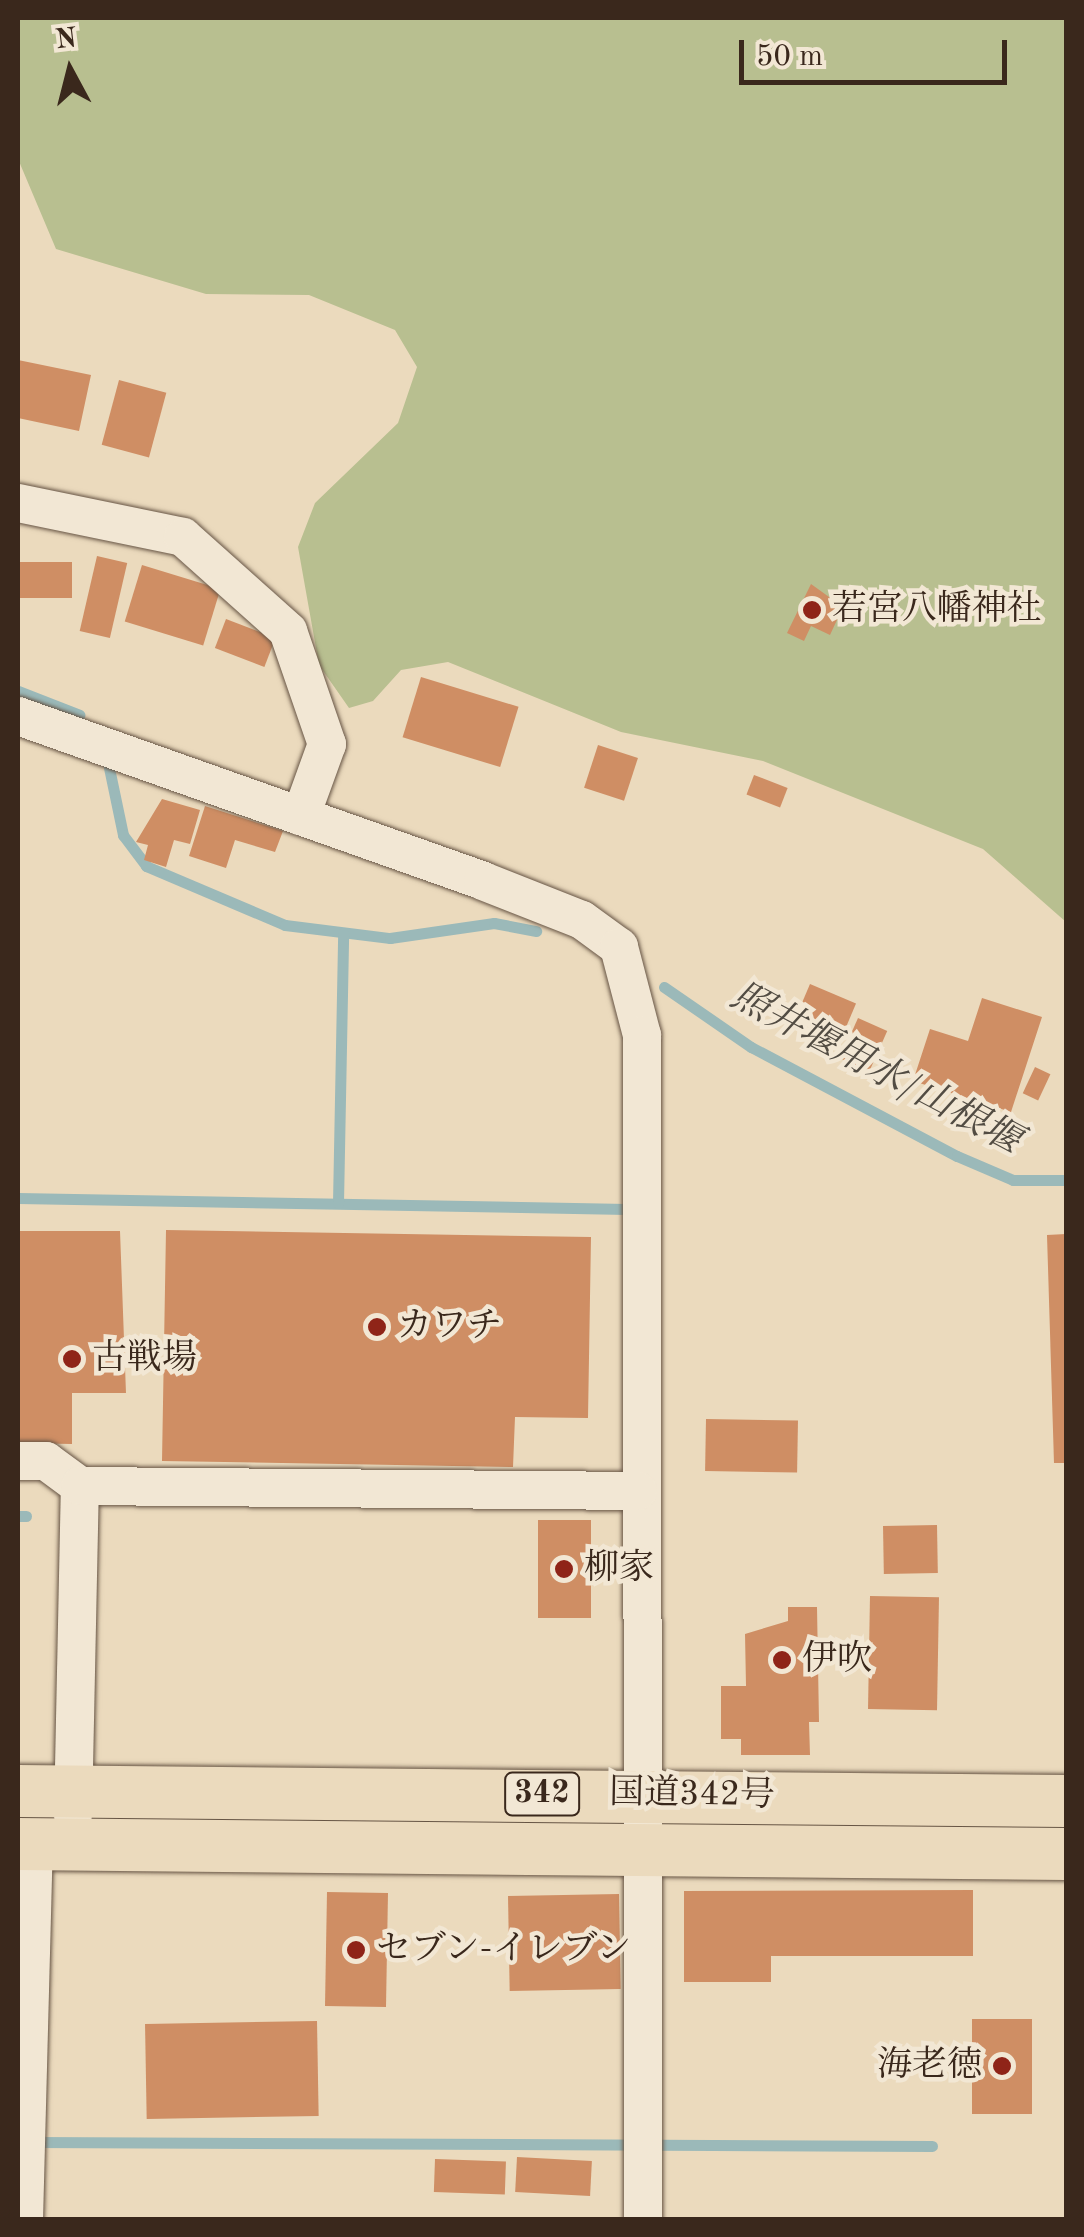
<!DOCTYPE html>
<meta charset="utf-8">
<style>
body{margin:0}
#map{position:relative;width:1084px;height:2237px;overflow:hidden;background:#ebdabd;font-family:"Old Standard TT","Noto Serif JP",serif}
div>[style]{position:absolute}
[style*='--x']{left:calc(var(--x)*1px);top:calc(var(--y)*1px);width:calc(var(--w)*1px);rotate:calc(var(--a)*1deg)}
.green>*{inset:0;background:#b8bf90}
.stream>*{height:11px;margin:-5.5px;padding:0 5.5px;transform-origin:5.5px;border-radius:5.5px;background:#9bb9b9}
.building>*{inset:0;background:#cf8e64;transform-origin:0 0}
.roads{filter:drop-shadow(0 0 2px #665444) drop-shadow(0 0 2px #665444)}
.minor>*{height:38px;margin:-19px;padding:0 19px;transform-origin:19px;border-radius:19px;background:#f2e7d4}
.highway>*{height:52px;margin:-26px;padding:0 26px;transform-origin:26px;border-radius:26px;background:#ebdabd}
.dots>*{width:28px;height:28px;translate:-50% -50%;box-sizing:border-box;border:5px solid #f2e7d4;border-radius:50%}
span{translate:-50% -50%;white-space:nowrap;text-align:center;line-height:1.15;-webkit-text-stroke:9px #f2e7d4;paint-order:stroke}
.shield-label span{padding:2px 8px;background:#f2e7d4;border:2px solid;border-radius:8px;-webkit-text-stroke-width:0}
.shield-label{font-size:32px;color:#3a281c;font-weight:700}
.poi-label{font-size:35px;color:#3a281c}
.left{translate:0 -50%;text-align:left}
.right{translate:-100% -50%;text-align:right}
.street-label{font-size:35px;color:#3a281c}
.water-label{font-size:38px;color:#524c43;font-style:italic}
.frame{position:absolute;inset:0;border:20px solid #3a281c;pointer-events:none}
.north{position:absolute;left:20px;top:20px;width:100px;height:100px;-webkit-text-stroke:8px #f2e7d4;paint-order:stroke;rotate:353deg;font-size:28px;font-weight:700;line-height:40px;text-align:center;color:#3a281c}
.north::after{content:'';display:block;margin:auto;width:35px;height:45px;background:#3a281c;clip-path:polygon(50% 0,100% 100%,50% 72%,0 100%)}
.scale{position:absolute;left:739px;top:40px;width:268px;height:45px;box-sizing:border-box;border:5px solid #3a281c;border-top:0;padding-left:12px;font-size:30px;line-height:35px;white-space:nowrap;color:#3a281c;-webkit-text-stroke:8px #f2e7d4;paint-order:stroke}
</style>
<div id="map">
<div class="green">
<div style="clip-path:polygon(18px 18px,1066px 18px,1066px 922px,983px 849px,763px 761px,621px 732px,448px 662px,401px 670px,373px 701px,349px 708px,319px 665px,298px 547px,315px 503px,398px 423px,417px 367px,395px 330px,309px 295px,206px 294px,56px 249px,18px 159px)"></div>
</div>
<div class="stream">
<div style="--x:18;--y:691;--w:66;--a:21.2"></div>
<div style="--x:108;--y:763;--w:74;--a:78.2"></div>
<div style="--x:123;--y:835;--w:39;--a:53"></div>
<div style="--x:146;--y:866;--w:151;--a:23"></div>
<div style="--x:285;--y:925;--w:106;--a:7.1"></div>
<div style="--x:390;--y:938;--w:105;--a:-8.2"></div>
<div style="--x:494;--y:923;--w:43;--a:10.8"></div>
<div style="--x:664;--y:987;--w:106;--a:34.6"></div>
<div style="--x:751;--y:1047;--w:233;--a:27.9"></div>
<div style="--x:957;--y:1156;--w:61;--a:23.2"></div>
<div style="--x:1013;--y:1180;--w:53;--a:0"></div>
<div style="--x:18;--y:1198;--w:609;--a:1.03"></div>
<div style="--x:338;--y:1203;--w:270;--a:-88.9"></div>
<div style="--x:18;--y:1516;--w:8;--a:0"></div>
<div style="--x:32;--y:2142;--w:900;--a:0.25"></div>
</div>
<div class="building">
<div style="clip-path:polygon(18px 360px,91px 375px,79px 431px,18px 418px)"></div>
<div style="left:119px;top:380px;width:49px;height:67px;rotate:15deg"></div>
<div style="left:97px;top:556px;width:31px;height:77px;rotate:13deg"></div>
<div style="left:19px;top:562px;width:53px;height:36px"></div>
<div style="left:142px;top:565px;width:82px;height:59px;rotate:17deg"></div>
<div style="clip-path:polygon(811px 584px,843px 607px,830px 635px,811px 626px,804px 641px,787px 633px)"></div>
<div style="left:226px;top:619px;width:53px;height:31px;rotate:21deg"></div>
<div style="left:421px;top:677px;width:102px;height:63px;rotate:17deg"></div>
<div style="left:598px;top:745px;width:42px;height:45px;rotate:18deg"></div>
<div style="left:754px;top:775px;width:36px;height:21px;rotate:21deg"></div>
<div style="clip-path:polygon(162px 799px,200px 810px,190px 844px,174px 840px,166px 867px,144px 860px,148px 845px,136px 842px)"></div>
<div style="clip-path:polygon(205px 806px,283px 831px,275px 852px,235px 840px,226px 868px,189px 856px)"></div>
<div style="left:810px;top:984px;width:50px;height:39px;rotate:23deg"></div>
<div style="clip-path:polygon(982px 998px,1042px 1017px,1011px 1112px,913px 1081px,930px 1029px,968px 1041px)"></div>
<div style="left:858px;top:1018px;width:32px;height:44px;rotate:24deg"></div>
<div style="left:1035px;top:1067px;width:17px;height:29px;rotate:25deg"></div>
<div style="clip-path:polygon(166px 1230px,591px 1237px,588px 1418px,515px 1417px,513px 1467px,162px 1461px)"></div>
<div style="clip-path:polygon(18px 1231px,120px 1231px,126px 1393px,72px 1393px,72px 1444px,18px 1443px)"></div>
<div style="clip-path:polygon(1066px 1234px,1066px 1463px,1054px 1463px,1047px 1235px)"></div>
<div style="left:706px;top:1419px;width:92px;height:52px;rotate:1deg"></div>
<div style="left:538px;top:1520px;width:53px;height:98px"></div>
<div style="left:937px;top:1525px;width:48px;height:54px;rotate:89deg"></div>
<div style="left:870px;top:1596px;width:69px;height:113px;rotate:1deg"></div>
<div style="clip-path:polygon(788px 1607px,817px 1607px,819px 1722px,809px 1722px,810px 1755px,741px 1755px,741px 1739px,721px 1739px,721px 1686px,746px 1686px,745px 1634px,788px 1621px)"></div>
<div style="clip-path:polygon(973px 1890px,973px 1956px,771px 1956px,771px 1982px,684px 1982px,684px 1891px)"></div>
<div style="left:327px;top:1892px;width:61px;height:114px;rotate:1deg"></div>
<div style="left:619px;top:1894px;width:95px;height:111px;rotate:89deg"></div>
<div style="left:972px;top:2019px;width:60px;height:95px"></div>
<div style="left:317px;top:2021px;width:95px;height:172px;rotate:89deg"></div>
<div style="left:517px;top:2157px;width:75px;height:35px;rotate:3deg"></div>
<div style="left:435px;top:2159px;width:71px;height:33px;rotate:2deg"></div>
</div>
<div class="roads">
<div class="minor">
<div style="--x:18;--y:503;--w:168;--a:11.6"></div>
<div style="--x:183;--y:537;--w:141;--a:41.8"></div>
<div style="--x:288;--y:631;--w:120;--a:71"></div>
<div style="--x:327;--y:744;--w:77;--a:109.9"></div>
<div style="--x:18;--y:716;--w:493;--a:19.5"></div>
<div style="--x:483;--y:881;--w:106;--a:21.5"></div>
<div style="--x:582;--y:920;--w:46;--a:36.1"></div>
<div style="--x:619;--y:947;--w:91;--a:75.4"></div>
<div style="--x:642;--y:1035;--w:1185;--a:89.95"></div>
<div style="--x:18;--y:1461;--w:28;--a:0"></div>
<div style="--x:46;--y:1461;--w:42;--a:36.3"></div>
<div style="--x:73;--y:1815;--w:329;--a:-88.8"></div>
<div style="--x:80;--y:1486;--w:558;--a:0.51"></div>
<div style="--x:24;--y:2220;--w:375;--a:-88.5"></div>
</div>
<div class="highway">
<div style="--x:18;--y:1791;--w:1048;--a:0.55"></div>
<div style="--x:18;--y:1844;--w:1048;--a:0.55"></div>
</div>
</div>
<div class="dots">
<div style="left:812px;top:610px;background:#8f2418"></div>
<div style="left:377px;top:1327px;background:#8f2418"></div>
<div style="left:72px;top:1359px;background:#8f2418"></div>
<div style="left:564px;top:1569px;background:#8f2418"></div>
<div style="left:782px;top:1660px;background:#8f2418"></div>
<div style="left:356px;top:1950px;background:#8f2418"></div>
<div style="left:1002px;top:2066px;background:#8f2418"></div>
</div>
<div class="shield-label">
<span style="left:542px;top:1794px">342</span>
</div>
<div class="poi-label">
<span class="left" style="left:832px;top:610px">若宮八幡神社</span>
<span class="left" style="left:397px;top:1327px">カワチ</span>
<span class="left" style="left:92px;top:1359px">古戦場</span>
<span class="left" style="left:584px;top:1569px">柳家</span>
<span class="left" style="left:802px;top:1660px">伊吹</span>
<span class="left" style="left:376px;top:1950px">セブン-イレブン</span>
<span class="right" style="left:982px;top:2066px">海老徳</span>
</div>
<div class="street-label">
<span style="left:692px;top:1795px;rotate:1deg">国道342号</span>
</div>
<div class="water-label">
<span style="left:875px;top:1070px;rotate:28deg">照井堰用水/山根堰</span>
</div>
<div class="frame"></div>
<div class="north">N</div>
<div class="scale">50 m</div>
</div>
